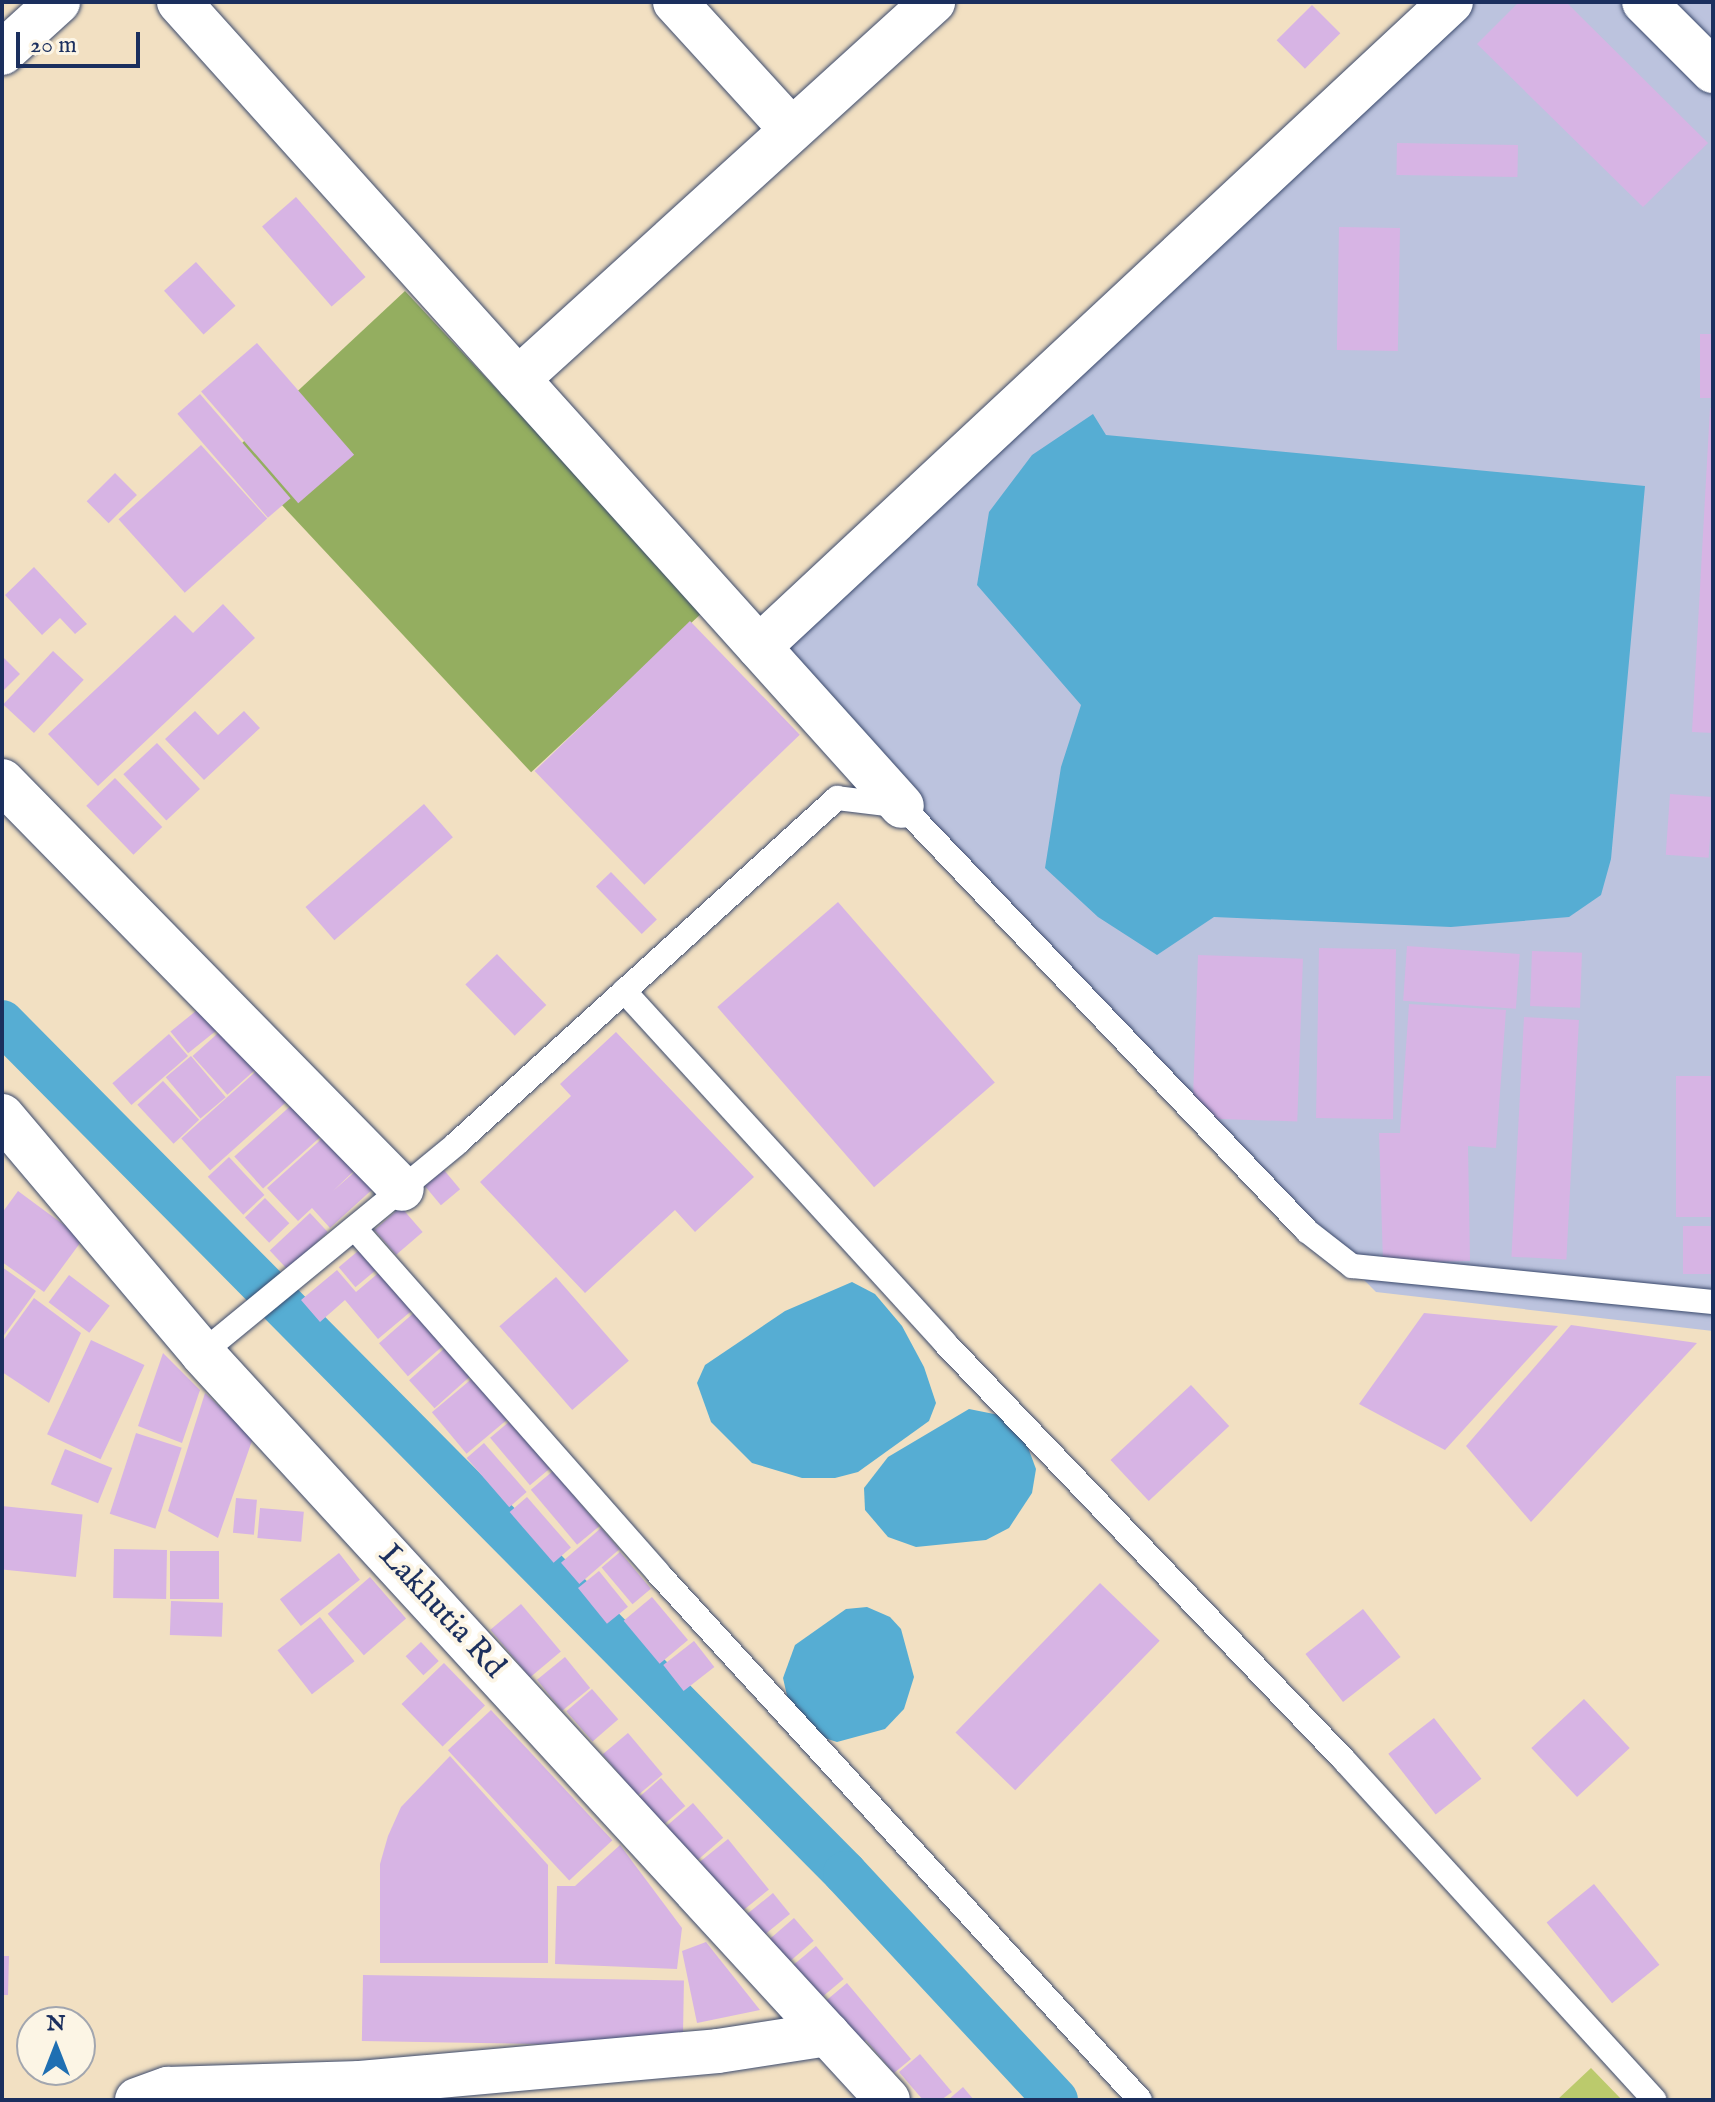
<!DOCTYPE html>
<style>
body{margin:0}
#map{position:relative;width:1715px;height:2102px;overflow:hidden;background:#f2e0c2;font-family:"IM FELL English",serif}
div>[style]{position:absolute}
[style*='--x']{left:calc(var(--x)*1px);top:calc(var(--y)*1px);width:calc(var(--w)*1px);rotate:calc(var(--a)*1deg)}
.industrial>*{inset:0;background:#bcc3de}
.green>*{inset:0;background:#bbca6c}
.forest>*{inset:0;background:#94ae60;transform-origin:0 0}
.water>*{inset:0;background:#56add3}
.canal>*{height:44px;margin:-22px;padding:0 22px;transform-origin:22px;border-radius:22px;background:#56add3}
.building>*{inset:0;background:#d7b4e4;transform-origin:0 0}
.roads{filter:drop-shadow(0 0 2px #3b4a6d) drop-shadow(0 0 2px #3b4a6d)}
.service>*{height:24px;margin:-12px;padding:0 12px;transform-origin:12px;border-radius:12px;background:#fff}
.minor>*{height:44px;margin:-22px;padding:0 22px;transform-origin:22px;border-radius:22px;background:#fff}
.tertiary>*{height:44px;margin:-22px;padding:0 22px;transform-origin:22px;border-radius:22px;background:#fff}
span{translate:-50% -50%;white-space:nowrap;text-align:center;line-height:1.15;-webkit-text-stroke:8px #fcf5e5;paint-order:stroke}
.street-label{font-size:32px;color:#1b2f5e}
.frame{position:absolute;inset:0;border:4px solid #1b2f5e;pointer-events:none}
.north{position:absolute;left:16px;top:2006px;width:80px;height:80px;box-sizing:border-box;background:#fcf5e5;border:2px solid #a2a6af;border-radius:50%;rotate:0deg;font-size:22px;font-weight:700;line-height:32px;text-align:center;color:#1b2f5e}
.north::after{content:'';display:block;margin:auto;width:28px;height:36px;background:#1f6fb2;clip-path:polygon(50% 0,100% 100%,50% 72%,0 100%)}
.scale{position:absolute;left:16px;top:32px;width:124px;height:36px;box-sizing:border-box;border:4px solid #1b2f5e;border-top:0;padding-left:10px;font-size:24px;line-height:28px;white-space:nowrap;color:#1b2f5e;-webkit-text-stroke:6px #fcf5e5;paint-order:stroke}
</style>
<div id="map">
<div class="industrial">
<div style="clip-path:polygon(1444px 2px,1713px 2px,1713px 1331px,1376px 1292px,737px 649px)"></div>
</div>
<div class="green">
<div style="clip-path:polygon(1591px 2068px,1622px 2100px,1557px 2100px)"></div>
</div>
<div class="forest">
<div style="left:405px;top:291px;width:438px;height:236px;rotate:47deg"></div>
</div>
<div class="water">
<div style="clip-path:polygon(1093px 414px,1106px 435px,1645px 486px,1611px 859px,1601px 895px,1569px 917px,1451px 927px,1214px 917px,1157px 955px,1098px 917px,1045px 868px,1061px 767px,1081px 705px,977px 585px,989px 512px,1032px 455px)"></div>
<div style="clip-path:polygon(852px 1282px,875px 1294px,902px 1326px,924px 1367px,936px 1403px,929px 1421px,858px 1472px,835px 1478px,802px 1478px,752px 1463px,711px 1422px,697px 1383px,705px 1365px,785px 1311px)"></div>
<div style="clip-path:polygon(969px 1409px,999px 1415px,1026px 1442px,1036px 1469px,1032px 1493px,1009px 1528px,986px 1540px,916px 1547px,888px 1537px,865px 1510px,864px 1488px,888px 1457px)"></div>
<div style="clip-path:polygon(867px 1607px,890px 1617px,901px 1629px,914px 1677px,904px 1709px,885px 1729px,837px 1742px,818px 1736px,788px 1700px,783px 1678px,795px 1645px,846px 1609px)"></div>
</div>
<div class="canal">
<div style="--x:2;--y:1022;--w:1198;--a:45.27"></div>
<div style="--x:845;--y:1873;--w:310;--a:47.1"></div>
</div>
<div class="building">
<div style="clip-path:polygon(1519px 2px,1566px 2px,1708px 143px,1643px 207px,1477px 44px)"></div>
<div style="left:1312px;top:5px;width:40px;height:50px;rotate:45deg"></div>
<div style="left:1397px;top:143px;width:121px;height:32px;rotate:1deg"></div>
<div style="left:296px;top:197px;width:106px;height:45px;rotate:49deg"></div>
<div style="left:1339px;top:227px;width:61px;height:123px;rotate:1deg"></div>
<div style="left:196px;top:262px;width:59px;height:43px;rotate:48deg"></div>
<div style="left:1700px;top:334px;width:13px;height:64px"></div>
<div style="left:257px;top:343px;width:148px;height:74px;rotate:49deg"></div>
<div style="left:200px;top:394px;width:138px;height:30px;rotate:49deg"></div>
<div style="clip-path:polygon(1710px 408px,1713px 408px,1713px 733px,1692px 732px)"></div>
<div style="left:201px;top:445px;width:99px;height:111px;rotate:48deg"></div>
<div style="left:115px;top:473px;width:31px;height:40px;rotate:45deg"></div>
<div style="clip-path:polygon(34px 567px,87px 624px,75px 634px,60px 618px,42px 635px,5px 595px)"></div>
<div style="clip-path:polygon(223px 604px,255px 638px,98px 786px,48px 734px,175px 615px,193px 633px)"></div>
<div style="left:690px;top:621px;width:158px;height:216px;rotate:46deg"></div>
<div style="left:53px;top:651px;width:42px;height:73px;rotate:43deg"></div>
<div style="clip-path:polygon(2px 656px,20px 674px,2px 692px)"></div>
<div style="clip-path:polygon(195px 711px,218px 735px,244px 711px,260px 728px,204px 780px,165px 739px)"></div>
<div style="left:157px;top:743px;width:63px;height:46px;rotate:47deg"></div>
<div style="left:115px;top:778px;width:68px;height:40px;rotate:46deg"></div>
<div style="left:1670px;top:794px;width:43px;height:61px;rotate:4deg"></div>
<div style="left:424px;top:804px;width:44px;height:157px;rotate:49deg"></div>
<div style="left:611px;top:872px;width:66px;height:21px;rotate:46deg"></div>
<div style="left:838px;top:902px;width:239px;height:160px;rotate:49deg"></div>
<div style="left:1407px;top:946px;width:113px;height:55px;rotate:4deg"></div>
<div style="left:1319px;top:948px;width:77px;height:170px;rotate:1deg"></div>
<div style="left:1532px;top:951px;width:50px;height:55px;rotate:2deg"></div>
<div style="left:497px;top:954px;width:71px;height:44px;rotate:46deg"></div>
<div style="left:1198px;top:955px;width:105px;height:163px;rotate:2deg"></div>
<div style="left:207px;top:1002px;width:28px;height:47px;rotate:51deg"></div>
<div style="clip-path:polygon(1409px 1004px,1506px 1010px,1496px 1148px,1468px 1146px,1470px 1261px,1383px 1263px,1379px 1133px,1400px 1133px)"></div>
<div style="left:1524px;top:1017px;width:55px;height:240px;rotate:3deg"></div>
<div style="left:226px;top:1026px;width:52px;height:45px;rotate:48deg"></div>
<div style="clip-path:polygon(616px 1032px,754px 1177px,695px 1232px,675px 1210px,585px 1293px,480px 1182px,571px 1096px,560px 1084px)"></div>
<div style="left:169px;top:1034px;width:29px;height:75px;rotate:49deg"></div>
<div style="left:191px;top:1056px;width:54px;height:33px;rotate:50deg"></div>
<div style="left:263px;top:1065px;width:43px;height:110px;rotate:48deg"></div>
<div style="left:1713px;top:1076px;width:141px;height:37px;rotate:90deg"></div>
<div style="left:163px;top:1081px;width:53px;height:35px;rotate:47deg"></div>
<div style="left:296px;top:1101px;width:43px;height:83px;rotate:48deg"></div>
<div style="clip-path:polygon(327px 1134px,357px 1168px,333px 1191px,359px 1168px,376px 1186px,330px 1228px,312px 1208px,298px 1221px,267px 1188px)"></div>
<div style="left:229px;top:1157px;width:52px;height:29px;rotate:47deg"></div>
<div style="left:444px;top:1170px;width:25px;height:25px;rotate:50deg"></div>
<div style="clip-path:polygon(18px 1191px,83px 1239px,44px 1292px,2px 1262px,2px 1213px)"></div>
<div style="left:265px;top:1198px;width:35px;height:28px;rotate:46deg"></div>
<div style="left:401px;top:1207px;width:33px;height:35px;rotate:49deg"></div>
<div style="left:310px;top:1213px;width:26px;height:55px;rotate:47deg"></div>
<div style="left:1713px;top:1226px;width:48px;height:30px;rotate:90deg"></div>
<div style="left:364px;top:1246px;width:26px;height:33px;rotate:50deg"></div>
<div style="clip-path:polygon(2px 1267px,36px 1291px,2px 1338px)"></div>
<div style="clip-path:polygon(337px 1270px,356px 1292px,382px 1270px,415px 1308px,378px 1339px,345px 1300px,320px 1322px,301px 1300px)"></div>
<div style="left:69px;top:1275px;width:51px;height:34px;rotate:37deg"></div>
<div style="left:556px;top:1277px;width:111px;height:75px;rotate:49deg"></div>
<div style="clip-path:polygon(34px 1298px,81px 1333px,49px 1403px,2px 1372px,2px 1342px)"></div>
<div style="left:416px;top:1311px;width:44px;height:49px;rotate:49deg"></div>
<div style="clip-path:polygon(1424px 1313px,1558px 1326px,1445px 1450px,1359px 1404px)"></div>
<div style="clip-path:polygon(1571px 1325px,1697px 1343px,1531px 1522px,1466px 1446px)"></div>
<div style="left:91px;top:1340px;width:59px;height:104px;rotate:25deg"></div>
<div style="left:447px;top:1346px;width:38px;height:51px;rotate:48deg"></div>
<div style="clip-path:polygon(163px 1353px,200px 1390px,182px 1443px,138px 1426px)"></div>
<div style="left:474px;top:1377px;width:54px;height:55px;rotate:50deg"></div>
<div style="left:1191px;top:1385px;width:56px;height:110px;rotate:47deg"></div>
<div style="clip-path:polygon(205px 1393px,253px 1438px,218px 1538px,168px 1511px)"></div>
<div style="left:510px;top:1421px;width:62px;height:26px;rotate:50deg"></div>
<div style="left:136px;top:1433px;width:48px;height:85px;rotate:18deg"></div>
<div style="left:484px;top:1443px;width:65px;height:23px;rotate:49deg"></div>
<div style="left:65px;top:1449px;width:51px;height:38px;rotate:22deg"></div>
<div style="left:553px;top:1471px;width:72px;height:29px;rotate:50deg"></div>
<div style="left:527px;top:1497px;width:67px;height:23px;rotate:49deg"></div>
<div style="left:236px;top:1498px;width:21px;height:35px;rotate:5deg"></div>
<div style="left:2px;top:1506px;width:81px;height:63px;rotate:6deg"></div>
<div style="left:260px;top:1508px;width:44px;height:30px;rotate:5deg"></div>
<div style="left:601px;top:1528px;width:28px;height:53px;rotate:49deg"></div>
<div style="left:114px;top:1549px;width:53px;height:49px;rotate:1deg"></div>
<div style="left:170px;top:1551px;width:49px;height:48px"></div>
<div style="left:620px;top:1552px;width:48px;height:24px;rotate:50deg"></div>
<div style="left:339px;top:1553px;width:34px;height:75px;rotate:52deg"></div>
<div style="left:599px;top:1571px;width:46px;height:27px;rotate:51deg"></div>
<div style="left:370px;top:1577px;width:55px;height:56px;rotate:49deg"></div>
<div style="left:1100px;top:1583px;width:83px;height:208px;rotate:44deg"></div>
<div style="left:652px;top:1597px;width:56px;height:37px;rotate:50deg"></div>
<div style="left:171px;top:1601px;width:52px;height:34px;rotate:2deg"></div>
<div style="left:521px;top:1604px;width:62px;height:40px;rotate:50deg"></div>
<div style="left:1363px;top:1609px;width:61px;height:73px;rotate:52deg"></div>
<div style="left:320px;top:1617px;width:56px;height:54px;rotate:52deg"></div>
<div style="left:694px;top:1641px;width:33px;height:39px;rotate:52deg"></div>
<div style="left:421px;top:1642px;width:26px;height:21px;rotate:47deg"></div>
<div style="left:565px;top:1657px;width:40px;height:36px;rotate:51deg"></div>
<div style="left:444px;top:1663px;width:59px;height:59px;rotate:46deg"></div>
<div style="left:592px;top:1689px;width:40px;height:34px;rotate:49deg"></div>
<div style="left:1584px;top:1699px;width:67px;height:72px;rotate:47deg"></div>
<div style="left:491px;top:1710px;width:178px;height:59px;rotate:47deg"></div>
<div style="left:1434px;top:1718px;width:77px;height:58px;rotate:52deg"></div>
<div style="left:628px;top:1733px;width:54px;height:33px;rotate:50deg"></div>
<div style="clip-path:polygon(450px 1756px,548px 1865px,548px 1963px,380px 1963px,380px 1864px,388px 1836px,401px 1807px)"></div>
<div style="left:661px;top:1778px;width:37px;height:30px;rotate:49deg"></div>
<div style="left:693px;top:1803px;width:46px;height:38px;rotate:49deg"></div>
<div style="left:728px;top:1839px;width:65px;height:39px;rotate:51deg"></div>
<div style="clip-path:polygon(620px 1845px,682px 1928px,677px 1969px,555px 1964px,557px 1886px,575px 1886px)"></div>
<div style="left:1594px;top:1884px;width:104px;height:61px;rotate:51deg"></div>
<div style="left:773px;top:1893px;width:27px;height:37px;rotate:51deg"></div>
<div style="left:794px;top:1918px;width:30px;height:34px;rotate:49deg"></div>
<div style="clip-path:polygon(706px 1942px,760px 2010px,697px 2023px,682px 1951px)"></div>
<div style="left:816px;top:1946px;width:43px;height:32px;rotate:50deg"></div>
<div style="clip-path:polygon(2px 1956px,9px 1956px,8px 1995px,2px 1995px)"></div>
<div style="left:363px;top:1975px;width:321px;height:66px;rotate:1deg"></div>
<div style="clip-path:polygon(847px 1983px,911px 2059px,894px 2073px,866px 2040px,859px 2047px,822px 2004px)"></div>
<div style="clip-path:polygon(920px 2054px,952px 2092px,941px 2100px,923px 2100px,899px 2072px)"></div>
<div style="clip-path:polygon(963px 2087px,974px 2100px,948px 2100px)"></div>
</div>
<div class="roads">
<div class="service">
<div style="--x:624;--y:991;--w:476;--a:47.6"></div>
<div style="--x:945;--y:1343;--w:579;--a:46.26"></div>
<div style="--x:1345;--y:1761;--w:459;--a:47.6"></div>
<div style="--x:356;--y:1230;--w:457;--a:48.6"></div>
<div style="--x:658;--y:1573;--w:714;--a:47.55"></div>
<div style="--x:202;--y:1353;--w:329;--a:-39.4"></div>
<div style="--x:456;--y:1144;--w:515;--a:-42.24"></div>
<div style="--x:837;--y:798;--w:65;--a:7"></div>
<div style="--x:902;--y:806;--w:587;--a:46.38"></div>
<div style="--x:1307;--y:1231;--w:57;--a:37.9"></div>
<div style="--x:1352;--y:1266;--w:363;--a:5.7"></div>
</div>
<div class="minor">
<div style="--x:179;--y:2;--w:1081;--a:48.04"></div>
<div style="--x:675;--y:2;--w:173;--a:47.6"></div>
<div style="--x:1644;--y:2;--w:98;--a:45"></div>
<div style="--x:2;--y:53;--w:76;--a:-42.3"></div>
<div style="--x:518;--y:379;--w:561;--a:-42.25"></div>
<div style="--x:759;--y:647;--w:946;--a:-42.99"></div>
<div style="--x:2;--y:781;--w:571;--a:45.57"></div>
<div style="--x:137;--y:2100;--w:33;--a:-20"></div>
<div style="--x:168;--y:2089;--w:192;--a:-1.8"></div>
<div style="--x:360;--y:2083;--w:359;--a:-5.1"></div>
<div style="--x:718;--y:2051;--w:111;--a:-8.8"></div>
</div>
<div class="tertiary">
<div style="--x:2;--y:1116;--w:310;--a:49.8"></div>
<div style="--x:202;--y:1353;--w:1014;--a:47.44"></div>
</div>
</div>
<div class="street-label">
<span style="left:441px;top:1612px;rotate:47deg">Lakhutia Rd</span>
</div>
<div class="frame"></div>
<div class="north">N</div>
<div class="scale">20 m</div>
</div>
